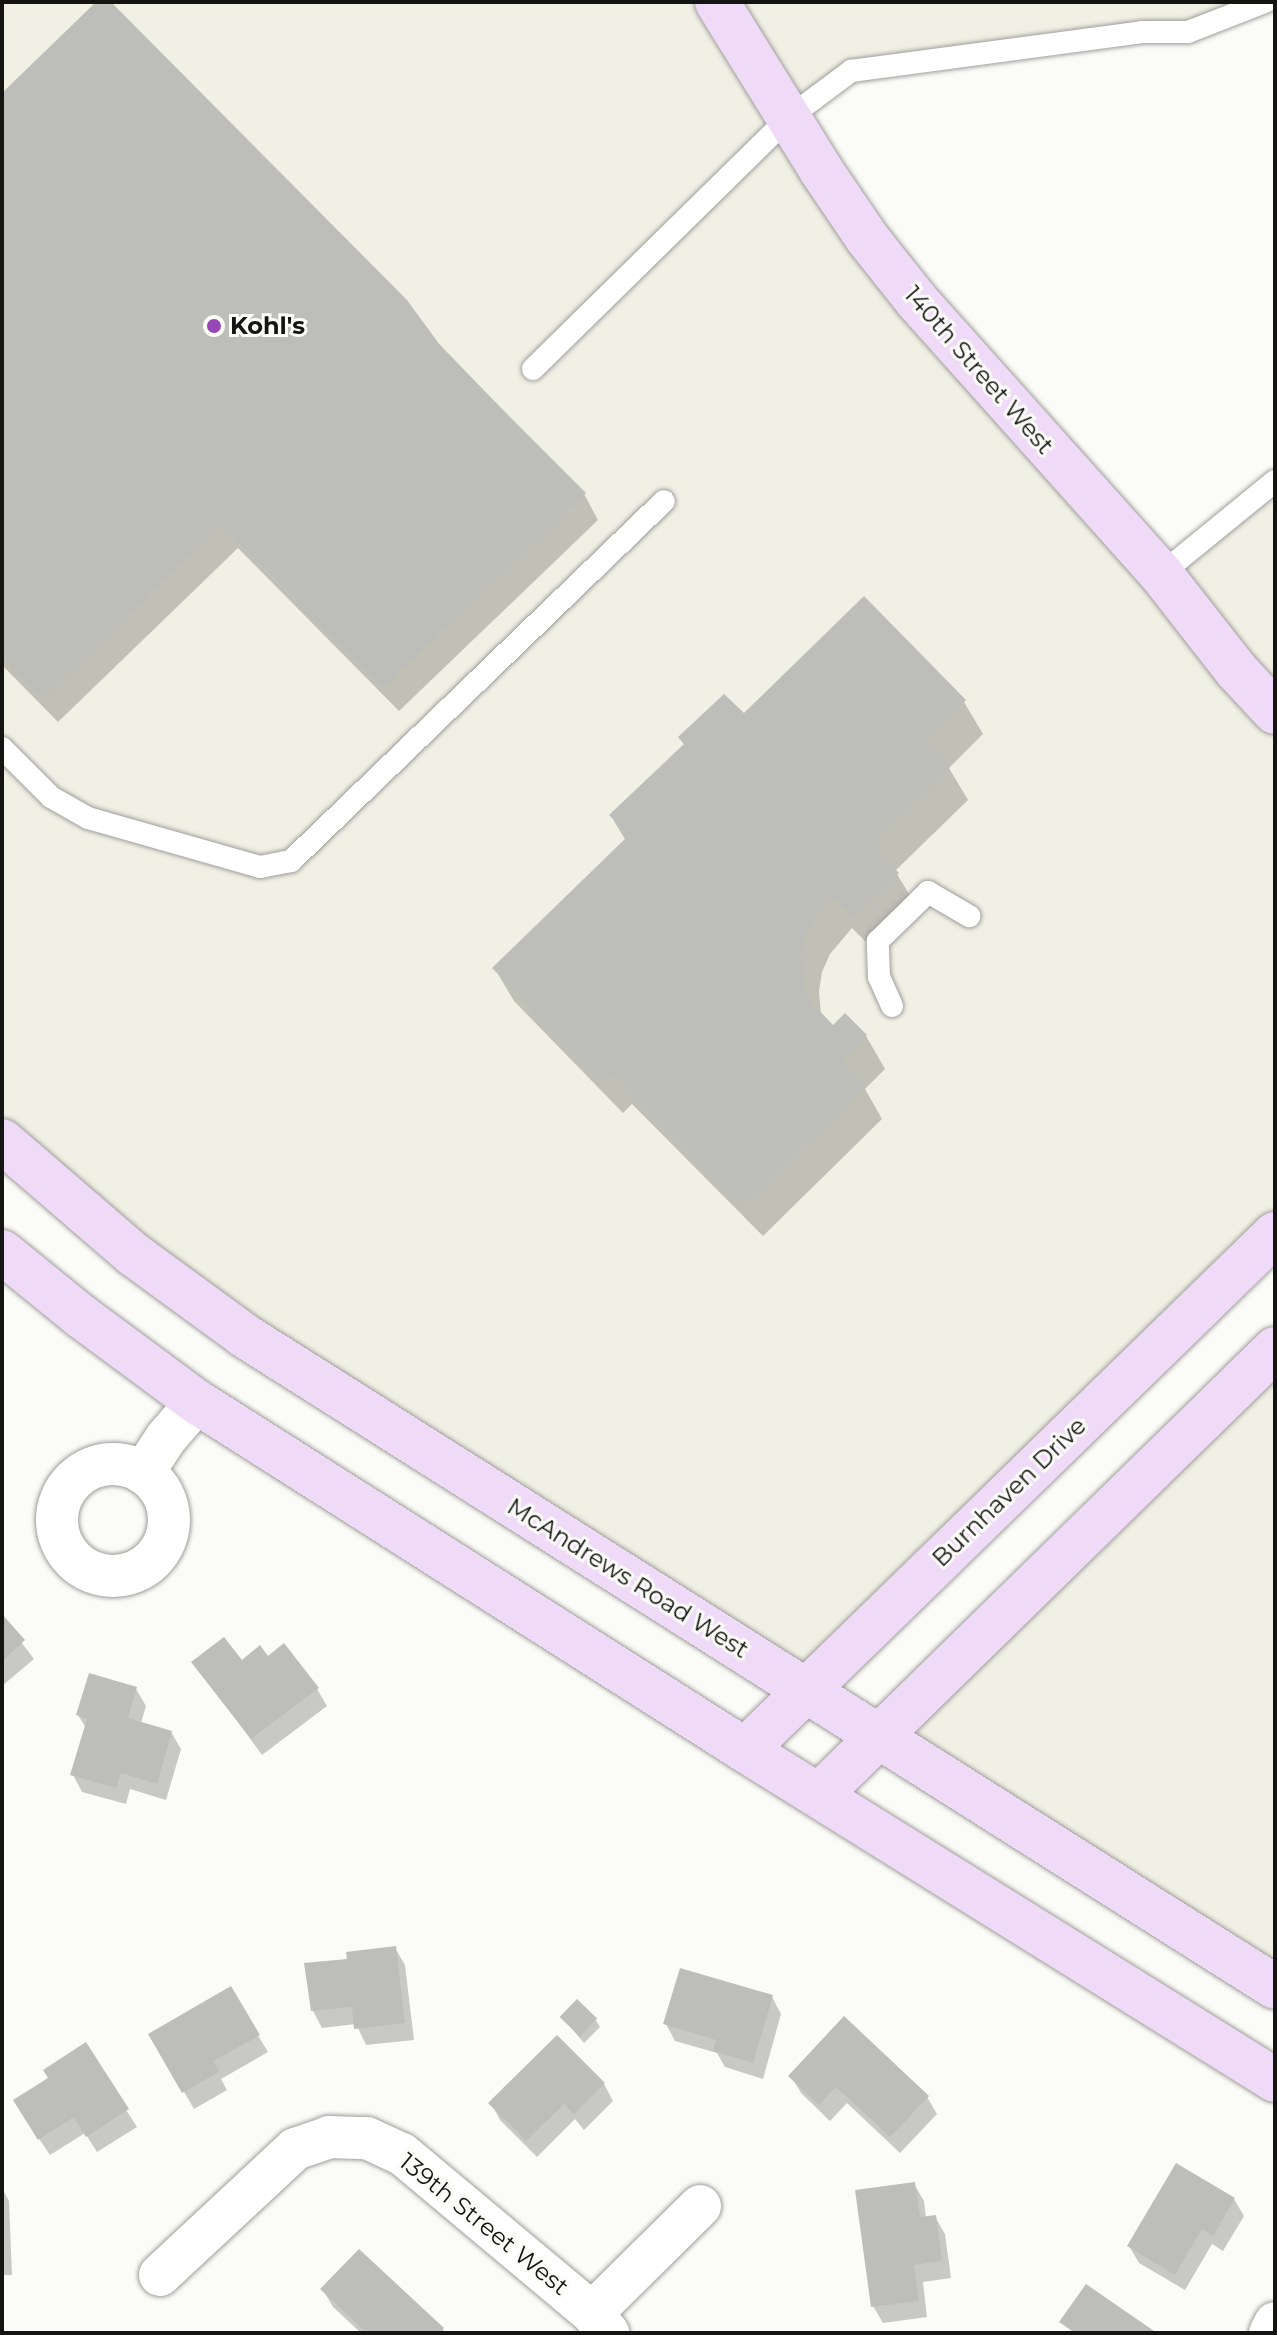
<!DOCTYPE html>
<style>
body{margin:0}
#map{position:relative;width:1277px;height:2335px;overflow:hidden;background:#fbfbf7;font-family:Montserrat,sans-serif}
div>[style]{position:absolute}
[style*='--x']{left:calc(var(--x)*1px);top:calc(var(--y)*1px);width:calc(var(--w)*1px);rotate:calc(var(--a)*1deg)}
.built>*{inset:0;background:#f1f0e5}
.shadow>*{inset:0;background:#0003}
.building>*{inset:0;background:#bdbdb9;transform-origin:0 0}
.roads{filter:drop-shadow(0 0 2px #9f9e9b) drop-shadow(0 0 2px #9f9e9b)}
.lane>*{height:22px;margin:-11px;padding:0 11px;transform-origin:11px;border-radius:11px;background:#fff}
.street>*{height:42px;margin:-21px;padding:0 21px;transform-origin:21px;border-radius:21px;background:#fff}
.street>.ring{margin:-21px;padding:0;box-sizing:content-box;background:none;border:42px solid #fff;border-radius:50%}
.secondary>*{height:44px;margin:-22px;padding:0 22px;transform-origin:22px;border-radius:22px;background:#efdaf8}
.dots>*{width:22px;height:22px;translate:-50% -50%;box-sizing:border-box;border:4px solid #fbfbf7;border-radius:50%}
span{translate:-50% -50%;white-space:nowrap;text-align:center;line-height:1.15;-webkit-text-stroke:6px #fbfbf7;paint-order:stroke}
.poi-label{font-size:24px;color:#141413;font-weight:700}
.left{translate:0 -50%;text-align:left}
.street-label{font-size:24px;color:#141413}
.frame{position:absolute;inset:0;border:4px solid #141413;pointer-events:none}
</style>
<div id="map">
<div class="built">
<div style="clip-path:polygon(2px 2px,1265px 2px,1188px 32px,851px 70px,788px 118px,1160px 574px,1275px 481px,1275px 1234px,804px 1690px,245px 1336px,2px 1141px)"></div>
<div style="clip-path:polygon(1275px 1349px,1275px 1987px,879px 1736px)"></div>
</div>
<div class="shadow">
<div style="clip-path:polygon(99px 2px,109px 2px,584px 494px,598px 520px,399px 711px,238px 548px,58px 722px,2px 665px,2px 96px)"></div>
<div style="clip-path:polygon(964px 702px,983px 734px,949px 768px,968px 800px,895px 871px,917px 907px,873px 949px,852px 928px,830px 954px,822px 972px,819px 991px,821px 1015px,833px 1027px,845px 1015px,866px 1036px,885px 1069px,865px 1089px,882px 1119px,763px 1236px,632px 1104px,623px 1113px,514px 1001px,495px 969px,626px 841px,611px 816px,685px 746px,680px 738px,744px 716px)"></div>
<div style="clip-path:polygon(2px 1617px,34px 1659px,2px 1686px)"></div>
<div style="clip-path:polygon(267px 1659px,317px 1689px,327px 1706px,262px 1755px,194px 1662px)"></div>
<div style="clip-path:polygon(136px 1689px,146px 1706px,141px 1723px,171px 1732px,181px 1749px,166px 1800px,130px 1789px,126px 1804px,82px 1792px,73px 1775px,86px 1728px,78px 1715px)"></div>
<div style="clip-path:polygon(395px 1948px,405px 1965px,414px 2040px,366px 2045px,356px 2024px,322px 2028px,313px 2011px,349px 1960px)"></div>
<div style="clip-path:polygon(230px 1989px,268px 2052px,221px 2079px,227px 2090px,194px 2109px,151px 2035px)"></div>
<div style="clip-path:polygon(772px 1997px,781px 2014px,763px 2079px,725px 2067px,717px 2053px,675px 2041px,666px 2024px)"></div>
<div style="clip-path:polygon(562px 2017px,595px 2019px,600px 2027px,584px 2043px)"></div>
<div style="clip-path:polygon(85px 2045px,137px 2127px,97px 2152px,85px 2133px,50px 2155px,25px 2118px,50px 2078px)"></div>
<div style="clip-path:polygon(791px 2076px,927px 2097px,937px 2114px,900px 2153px,847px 2103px,830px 2121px,801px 2093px)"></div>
<div style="clip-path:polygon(604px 2084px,613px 2101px,584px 2130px,575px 2119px,537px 2157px,500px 2120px,491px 2103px)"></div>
<div style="clip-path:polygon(914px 2184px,924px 2201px,926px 2218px,935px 2217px,945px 2234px,951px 2278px,923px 2282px,927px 2317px,883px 2323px,873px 2306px)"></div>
<div style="clip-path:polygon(2px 2188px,9px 2201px,12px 2275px,3px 2275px,2px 2314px)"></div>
<div style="clip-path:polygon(1234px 2199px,1244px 2216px,1223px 2251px,1212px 2244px,1185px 2290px,1139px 2263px,1129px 2246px)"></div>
<div style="clip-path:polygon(323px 2290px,443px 2329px,445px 2333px,361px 2333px,333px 2307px)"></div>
</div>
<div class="building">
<div style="clip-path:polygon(96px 2px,111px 2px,407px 300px,445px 352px,586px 493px,383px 687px,222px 524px,42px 698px,2px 657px,2px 93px)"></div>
<div style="clip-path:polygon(864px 596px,966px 700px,926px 740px,951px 766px,871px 844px,899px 873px,853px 917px,833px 897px,812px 921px,804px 938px,801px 956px,803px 984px,814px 1005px,833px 1025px,845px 1013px,867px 1035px,841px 1061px,865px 1085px,743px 1205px,612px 1072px,603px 1081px,492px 968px,629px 835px,609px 815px,684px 744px,678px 737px,724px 694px,744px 713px)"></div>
<div style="clip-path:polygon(2px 1614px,25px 1640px,2px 1661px)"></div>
<div style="clip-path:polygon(224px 1637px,242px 1660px,260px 1645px,268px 1656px,284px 1643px,319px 1688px,251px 1739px,191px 1662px)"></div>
<div style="clip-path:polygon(89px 1673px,137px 1687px,128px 1718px,172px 1731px,157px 1784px,121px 1773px,116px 1788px,70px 1775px,87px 1719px,76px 1715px)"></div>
<div style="clip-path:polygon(396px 1946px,405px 2023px,354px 2029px,352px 2007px,311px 2011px,304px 1963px,347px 1959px,346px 1952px)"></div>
<div style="clip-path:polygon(680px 1968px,773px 1995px,753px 2063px,713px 2051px,716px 2040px,663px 2024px)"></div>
<div style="clip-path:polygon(231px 1986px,260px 2035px,213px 2061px,219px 2072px,182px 2093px,148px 2034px)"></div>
<div style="left:577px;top:1999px;width:28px;height:25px;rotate:44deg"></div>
<div style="clip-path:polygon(844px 2016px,929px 2096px,890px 2137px,836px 2087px,819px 2105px,788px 2076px)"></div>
<div style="clip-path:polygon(557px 2035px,605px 2083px,574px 2114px,564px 2104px,526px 2141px,488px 2103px)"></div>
<div style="clip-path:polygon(86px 2042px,129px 2109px,86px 2137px,74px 2117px,38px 2140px,13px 2100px,48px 2078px,43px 2070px)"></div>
<div style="clip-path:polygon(1176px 2163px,1235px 2198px,1213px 2236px,1202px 2229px,1175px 2275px,1127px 2246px)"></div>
<div style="clip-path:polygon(915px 2182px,920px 2217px,936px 2215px,942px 2261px,914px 2265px,919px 2301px,871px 2307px,855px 2190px)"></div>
<div style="clip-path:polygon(359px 2249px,444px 2328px,439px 2333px,367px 2333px,320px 2289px)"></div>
<div style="clip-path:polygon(1086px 2284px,1157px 2333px,1075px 2333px,1059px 2322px)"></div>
</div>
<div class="roads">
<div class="lane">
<div style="--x:533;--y:369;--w:358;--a:-44.5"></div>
<div style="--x:788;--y:118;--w:79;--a:-36.7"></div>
<div style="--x:851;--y:71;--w:294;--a:-7.6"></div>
<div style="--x:1142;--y:32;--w:46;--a:0"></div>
<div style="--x:1188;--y:32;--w:83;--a:-21.3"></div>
<div style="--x:1161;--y:574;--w:147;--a:-39.2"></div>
<div style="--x:2;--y:748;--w:69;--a:45"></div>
<div style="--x:51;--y:797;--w:43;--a:29.6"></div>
<div style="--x:88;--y:818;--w:179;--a:15.9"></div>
<div style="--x:260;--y:867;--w:32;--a:-11"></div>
<div style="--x:291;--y:861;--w:518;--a:-43.98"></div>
<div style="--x:892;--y:1006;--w:32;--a:-114"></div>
<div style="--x:879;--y:977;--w:36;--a:-92"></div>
<div style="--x:878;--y:941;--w:70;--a:-44.4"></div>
<div style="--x:928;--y:892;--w:48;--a:30.3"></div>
</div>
<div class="street">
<div class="ring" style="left:57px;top:1464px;width:70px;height:70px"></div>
<div style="--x:143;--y:1473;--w:42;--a:-56.7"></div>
<div style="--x:166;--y:1438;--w:48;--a:-49.3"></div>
<div style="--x:160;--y:2275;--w:185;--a:-43"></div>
<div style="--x:295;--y:2149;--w:36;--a:-19"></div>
<div style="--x:329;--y:2137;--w:38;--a:2"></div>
<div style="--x:367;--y:2138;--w:38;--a:25"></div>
<div style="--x:402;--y:2154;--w:248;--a:39.9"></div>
<div style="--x:592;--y:2313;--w:26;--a:51"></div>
<div style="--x:592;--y:2313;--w:152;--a:-44.7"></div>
<div style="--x:1270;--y:2333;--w:11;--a:-63"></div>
</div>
<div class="secondary">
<div style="--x:717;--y:2;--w:198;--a:58.2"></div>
<div style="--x:821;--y:170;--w:82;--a:55.9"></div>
<div style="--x:867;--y:238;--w:80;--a:51.6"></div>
<div style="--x:917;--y:301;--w:366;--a:48.2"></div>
<div style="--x:1161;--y:574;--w:122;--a:52"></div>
<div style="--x:1236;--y:670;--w:57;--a:47.1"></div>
<div style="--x:2;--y:1141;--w:173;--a:40.8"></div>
<div style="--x:133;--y:1254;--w:139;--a:36.2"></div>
<div style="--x:245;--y:1336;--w:1218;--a:32.29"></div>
<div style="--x:2;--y:1252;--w:103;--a:39.1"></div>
<div style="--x:82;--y:1317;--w:143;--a:36.5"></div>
<div style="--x:197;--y:1402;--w:649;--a:32.42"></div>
<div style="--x:745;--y:1750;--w:624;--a:31.91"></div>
<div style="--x:745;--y:1750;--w:740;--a:-44.23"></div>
<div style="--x:819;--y:1795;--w:638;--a:-44.36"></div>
</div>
</div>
<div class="dots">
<div style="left:214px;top:326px;background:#9746b5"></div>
</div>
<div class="poi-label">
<span class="left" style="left:230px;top:326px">Kohl's</span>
</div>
<div class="street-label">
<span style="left:979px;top:370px;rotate:49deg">140th Street West</span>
<span style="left:1009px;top:1492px;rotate:-44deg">Burnhaven Drive</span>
<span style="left:628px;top:1578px;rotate:32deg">McAndrews Road West</span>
<span style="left:484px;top:2224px;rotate:39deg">139th Street West</span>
</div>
<div class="frame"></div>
</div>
